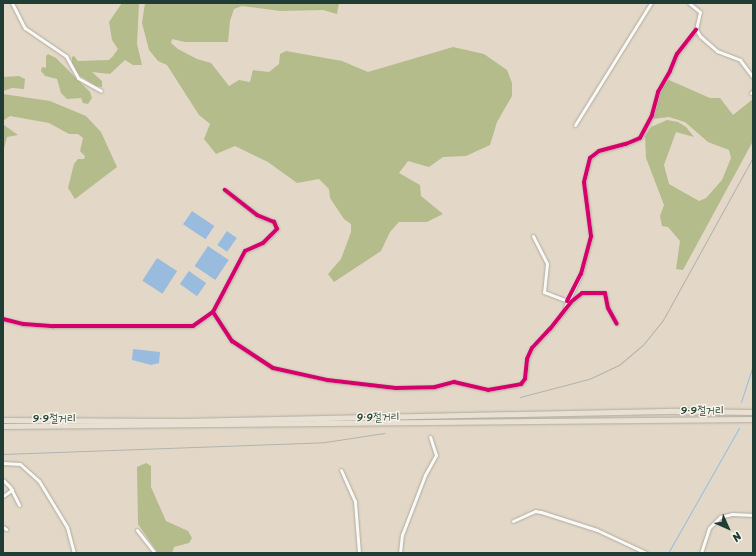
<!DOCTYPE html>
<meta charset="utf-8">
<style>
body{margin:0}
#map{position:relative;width:756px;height:556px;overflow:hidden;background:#e3d8c7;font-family:Sriracha,"Poor Story",sans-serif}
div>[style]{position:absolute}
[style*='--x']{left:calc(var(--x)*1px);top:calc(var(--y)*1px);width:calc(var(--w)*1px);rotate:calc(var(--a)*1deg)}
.forest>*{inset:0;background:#b3bc8a}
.water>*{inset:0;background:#99bcde;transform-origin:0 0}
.stream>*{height:1px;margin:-0.5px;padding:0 0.5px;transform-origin:0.5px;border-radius:0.5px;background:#99bcde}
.roads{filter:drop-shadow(0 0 1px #afab9f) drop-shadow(0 0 1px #afab9f)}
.minor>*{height:3px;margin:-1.5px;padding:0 1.5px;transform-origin:1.5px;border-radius:1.5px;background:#fbf9f7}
.trunk>*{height:5px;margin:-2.5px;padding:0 2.5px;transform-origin:2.5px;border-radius:2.5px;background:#e9e0d4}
.rail>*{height:1px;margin:-0.5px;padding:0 0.5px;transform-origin:0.5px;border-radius:0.5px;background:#b2b3b0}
.cycleway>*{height:4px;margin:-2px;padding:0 2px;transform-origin:2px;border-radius:2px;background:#d6006c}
span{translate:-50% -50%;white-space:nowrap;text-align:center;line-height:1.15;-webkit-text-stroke:3px #f7f3e8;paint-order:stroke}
.street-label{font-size:11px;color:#1f3d34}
.frame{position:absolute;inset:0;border:4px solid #1f3d34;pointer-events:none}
.north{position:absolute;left:708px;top:508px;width:40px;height:40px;-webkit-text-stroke:3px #f7f3e8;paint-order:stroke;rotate:135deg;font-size:11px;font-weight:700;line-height:16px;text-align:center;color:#1f3d34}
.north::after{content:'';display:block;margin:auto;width:14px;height:18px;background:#1f3d34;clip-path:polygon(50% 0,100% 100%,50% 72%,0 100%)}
</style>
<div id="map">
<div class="forest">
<div style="clip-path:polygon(122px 3px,139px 3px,137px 44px,142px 65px,133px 65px,125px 60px,110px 74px,92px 72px,102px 81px,102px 87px,96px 86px,79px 75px,72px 64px,72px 57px,74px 56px,78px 61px,109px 60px,113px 56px,118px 49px,112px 40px,109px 22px)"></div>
<div style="clip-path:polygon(145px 3px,339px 3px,337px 14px,323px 10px,280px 11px,242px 6px,234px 9px,230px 21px,228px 42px,185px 42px,172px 39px,171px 43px,178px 49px,197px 59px,211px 63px,229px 86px,239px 80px,250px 82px,253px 70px,269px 72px,279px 64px,280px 54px,286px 51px,342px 61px,368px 72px,453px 47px,484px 54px,507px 70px,512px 83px,512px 96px,497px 122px,490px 145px,466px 156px,443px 157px,429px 167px,408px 161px,399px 173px,420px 185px,421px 196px,443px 214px,427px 222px,399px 222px,390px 232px,381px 251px,334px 282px,328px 274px,341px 259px,351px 232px,351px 224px,344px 219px,330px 198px,329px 189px,319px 179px,297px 183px,268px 162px,235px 146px,216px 154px,204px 139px,210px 124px,199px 115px,167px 65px,158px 61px,149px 50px,142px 23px)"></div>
<div style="clip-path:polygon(48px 54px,56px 58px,90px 92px,92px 98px,88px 104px,83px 103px,81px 98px,67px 99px,61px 93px,57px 79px,45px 76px,41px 71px,42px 67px,46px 68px,46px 56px)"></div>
<div style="clip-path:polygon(19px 76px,25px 79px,24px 89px,12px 88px,3px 91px,3px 77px)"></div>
<div style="clip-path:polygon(669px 80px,710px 98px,720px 98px,733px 115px,753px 99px,753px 141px,683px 270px,676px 269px,680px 241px,668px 227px,662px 226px,660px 216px,664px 205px,646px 158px,645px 136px,651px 127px,667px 120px,678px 122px,686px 127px,694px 137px,676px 132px,664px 165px,669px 184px,699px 201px,706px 198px,722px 180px,731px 158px,729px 150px,708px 142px,685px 122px,669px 117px,653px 119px,660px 90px)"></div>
<div style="clip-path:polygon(3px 94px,50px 101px,86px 116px,101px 132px,117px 167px,75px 199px,68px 188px,74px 164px,78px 159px,84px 159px,85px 156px,80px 151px,83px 138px,78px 134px,69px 134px,49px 123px,10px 116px,4px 120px,4px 125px,18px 135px,7px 137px,3px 152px)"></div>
<div style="clip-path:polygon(146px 463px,151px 466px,151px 487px,166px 521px,188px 531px,192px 538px,189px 543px,174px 547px,172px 553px,158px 553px,138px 524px,137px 467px)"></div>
</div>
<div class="water">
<div style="left:192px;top:211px;width:27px;height:16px;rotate:34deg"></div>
<div style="left:227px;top:231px;width:12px;height:17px;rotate:35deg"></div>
<div style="left:208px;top:246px;width:25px;height:24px;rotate:34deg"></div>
<div style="left:157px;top:258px;width:24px;height:27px;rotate:33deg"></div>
<div style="left:189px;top:271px;width:21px;height:16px;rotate:35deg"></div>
<div style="clip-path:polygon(133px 349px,160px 352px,159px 363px,151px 365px,132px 360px)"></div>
</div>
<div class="stream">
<div style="--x:741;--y:402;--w:40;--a:-72"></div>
<div style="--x:668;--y:553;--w:144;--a:-60.4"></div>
</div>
<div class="roads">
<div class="minor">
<div style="--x:12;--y:3;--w:28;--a:63"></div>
<div style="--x:25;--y:28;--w:50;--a:34.3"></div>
<div style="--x:66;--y:56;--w:25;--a:61"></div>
<div style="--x:78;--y:78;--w:26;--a:29"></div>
<div style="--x:689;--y:3;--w:14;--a:39"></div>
<div style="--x:700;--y:12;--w:17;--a:103"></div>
<div style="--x:696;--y:29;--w:8;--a:60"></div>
<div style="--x:700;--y:36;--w:23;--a:41"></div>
<div style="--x:717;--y:51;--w:25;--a:21"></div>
<div style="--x:740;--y:60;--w:21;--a:53"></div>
<div style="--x:751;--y:93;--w:3;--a:-45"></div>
<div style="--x:575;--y:125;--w:144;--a:-58.1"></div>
<div style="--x:533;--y:236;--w:31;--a:63"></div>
<div style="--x:547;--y:264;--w:28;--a:96"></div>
<div style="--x:544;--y:292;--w:25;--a:21"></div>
<div style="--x:565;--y:307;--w:37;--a:-64"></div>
<div style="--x:581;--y:274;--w:39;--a:-75"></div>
<div style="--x:591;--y:236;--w:54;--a:-97.4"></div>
<div style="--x:584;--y:182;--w:25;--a:-76"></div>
<div style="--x:590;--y:158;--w:11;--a:-38"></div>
<div style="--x:599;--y:151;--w:28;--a:-15"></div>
<div style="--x:626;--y:144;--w:15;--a:-23"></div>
<div style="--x:640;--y:138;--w:26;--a:-62"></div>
<div style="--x:652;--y:115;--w:24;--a:-75"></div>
<div style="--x:658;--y:92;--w:24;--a:-60"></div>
<div style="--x:670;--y:71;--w:18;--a:-68"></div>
<div style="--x:677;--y:54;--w:31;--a:-52"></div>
<div style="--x:213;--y:312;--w:35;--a:57"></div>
<div style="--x:232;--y:341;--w:49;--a:33.4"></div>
<div style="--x:273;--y:368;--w:55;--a:12.5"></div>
<div style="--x:327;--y:380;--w:69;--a:6.6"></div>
<div style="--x:396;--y:388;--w:39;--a:-1"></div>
<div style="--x:435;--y:387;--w:20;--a:-15"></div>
<div style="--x:454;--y:382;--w:35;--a:13"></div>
<div style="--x:488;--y:390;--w:34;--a:-10"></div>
<div style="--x:521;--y:384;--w:6;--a:-51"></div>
<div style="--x:525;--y:379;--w:20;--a:-84"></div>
<div style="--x:527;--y:359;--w:12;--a:-66"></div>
<div style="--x:532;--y:348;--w:26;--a:-47"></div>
<div style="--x:550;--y:329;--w:34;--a:-52"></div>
<div style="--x:571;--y:302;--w:14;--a:-39"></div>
<div style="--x:582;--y:293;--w:23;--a:0"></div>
<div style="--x:605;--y:293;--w:15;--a:79"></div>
<div style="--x:608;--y:308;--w:18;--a:61"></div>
<div style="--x:3;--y:319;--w:21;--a:14"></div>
<div style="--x:23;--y:324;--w:31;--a:4"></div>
<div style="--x:54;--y:326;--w:139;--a:0"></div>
<div style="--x:193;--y:326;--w:24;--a:-35"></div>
<div style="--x:213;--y:312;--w:69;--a:-62.3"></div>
<div style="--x:245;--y:251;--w:20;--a:-24"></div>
<div style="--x:263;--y:243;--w:20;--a:-45"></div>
<div style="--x:277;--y:229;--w:8;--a:-113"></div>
<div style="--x:274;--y:222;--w:18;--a:-158"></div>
<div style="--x:257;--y:215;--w:41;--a:-142"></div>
<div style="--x:3;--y:463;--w:17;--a:3"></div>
<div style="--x:20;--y:464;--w:25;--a:42"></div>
<div style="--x:39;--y:481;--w:54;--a:58.7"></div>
<div style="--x:67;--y:527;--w:27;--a:75"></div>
<div style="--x:341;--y:470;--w:35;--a:66"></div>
<div style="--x:355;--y:502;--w:51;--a:85.5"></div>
<div style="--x:3;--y:480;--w:10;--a:45"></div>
<div style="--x:10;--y:487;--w:20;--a:63"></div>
<div style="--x:3;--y:496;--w:11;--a:-34"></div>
<div style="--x:513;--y:521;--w:24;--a:-24"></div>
<div style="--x:535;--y:511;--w:6;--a:9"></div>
<div style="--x:541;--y:512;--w:59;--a:17.8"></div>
<div style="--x:597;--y:530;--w:54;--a:25.1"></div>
<div style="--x:3;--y:527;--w:4;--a:34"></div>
<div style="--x:137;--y:530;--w:29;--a:52"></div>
<div style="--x:400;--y:553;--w:18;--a:-84"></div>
<div style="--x:402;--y:535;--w:64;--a:-69"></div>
<div style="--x:425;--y:475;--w:23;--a:-61"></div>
<div style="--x:436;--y:455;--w:19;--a:-108"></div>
<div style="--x:701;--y:553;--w:26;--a:-72"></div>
<div style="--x:709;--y:528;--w:16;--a:-45"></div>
<div style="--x:720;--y:517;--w:12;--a:-14"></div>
<div style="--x:732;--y:514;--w:21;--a:3"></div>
</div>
<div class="trunk">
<div style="--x:3;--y:420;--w:180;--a:0.3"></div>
<div style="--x:183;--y:421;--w:494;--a:-1.2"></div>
<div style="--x:677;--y:411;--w:76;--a:0.8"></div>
<div style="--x:3;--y:426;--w:750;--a:-0.53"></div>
</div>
</div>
<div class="rail">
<div style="--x:520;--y:397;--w:71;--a:-14.6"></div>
<div style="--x:589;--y:379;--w:33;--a:-25"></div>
<div style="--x:619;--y:365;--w:30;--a:-40"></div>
<div style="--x:642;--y:346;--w:33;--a:-51"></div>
<div style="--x:663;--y:320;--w:186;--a:-61.1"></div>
<div style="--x:3;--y:454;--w:322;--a:-2.1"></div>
<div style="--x:325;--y:442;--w:60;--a:-8.7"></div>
</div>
<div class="cycleway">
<div style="--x:567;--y:301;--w:30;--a:-63"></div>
<div style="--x:581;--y:274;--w:39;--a:-75"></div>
<div style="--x:591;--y:236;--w:54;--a:-97.4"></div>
<div style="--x:584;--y:182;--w:25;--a:-76"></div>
<div style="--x:590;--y:158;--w:11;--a:-38"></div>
<div style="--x:599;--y:151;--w:28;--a:-15"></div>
<div style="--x:626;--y:144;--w:15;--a:-23"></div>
<div style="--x:640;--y:138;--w:26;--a:-62"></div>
<div style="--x:652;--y:115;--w:24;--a:-75"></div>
<div style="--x:658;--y:92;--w:24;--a:-60"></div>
<div style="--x:670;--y:71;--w:18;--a:-68"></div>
<div style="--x:677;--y:54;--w:31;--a:-52"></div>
<div style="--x:213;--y:312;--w:35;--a:57"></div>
<div style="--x:232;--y:341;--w:49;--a:33.4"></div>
<div style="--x:273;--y:368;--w:55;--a:12.5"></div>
<div style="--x:327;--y:380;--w:69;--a:6.6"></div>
<div style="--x:396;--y:388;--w:39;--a:-1"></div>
<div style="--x:435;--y:387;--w:20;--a:-15"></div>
<div style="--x:454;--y:382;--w:35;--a:13"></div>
<div style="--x:488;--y:390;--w:34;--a:-10"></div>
<div style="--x:521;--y:384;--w:6;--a:-51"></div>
<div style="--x:525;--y:379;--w:20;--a:-84"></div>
<div style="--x:527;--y:359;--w:12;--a:-66"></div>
<div style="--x:532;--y:348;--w:26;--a:-47"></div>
<div style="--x:550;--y:329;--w:34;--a:-52"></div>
<div style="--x:571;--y:302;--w:14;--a:-39"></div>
<div style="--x:582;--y:293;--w:23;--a:0"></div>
<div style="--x:605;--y:293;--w:15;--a:79"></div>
<div style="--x:608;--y:308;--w:18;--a:61"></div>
<div style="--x:3;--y:319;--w:21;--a:14"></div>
<div style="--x:23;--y:324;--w:31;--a:4"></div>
<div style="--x:54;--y:326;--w:139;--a:0"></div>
<div style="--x:193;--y:326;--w:24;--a:-35"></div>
<div style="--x:213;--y:312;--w:69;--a:-62.3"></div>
<div style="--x:245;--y:251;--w:20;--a:-24"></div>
<div style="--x:263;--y:243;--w:20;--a:-45"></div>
<div style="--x:277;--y:229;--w:8;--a:-113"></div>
<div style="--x:274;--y:222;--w:18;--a:-158"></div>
<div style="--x:257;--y:215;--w:41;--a:-142"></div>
</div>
<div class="street-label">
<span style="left:702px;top:411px">9·9절거리</span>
<span style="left:378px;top:418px;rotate:-1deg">9·9절거리</span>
<span style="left:54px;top:419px">9·9절거리</span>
</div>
<div class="frame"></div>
<div class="north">N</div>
</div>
